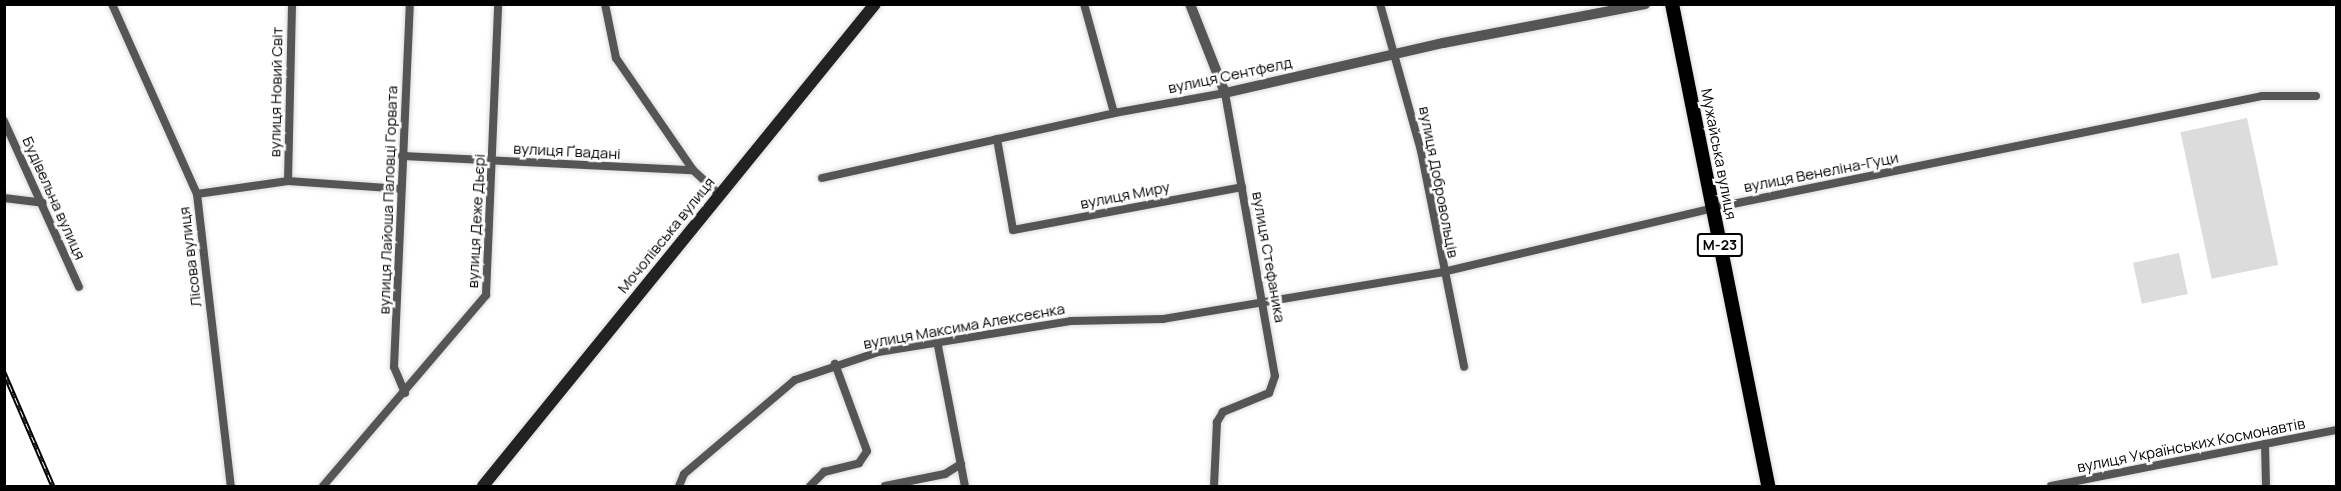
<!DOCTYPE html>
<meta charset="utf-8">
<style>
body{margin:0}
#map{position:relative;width:2341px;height:491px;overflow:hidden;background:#fff;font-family:Manrope,sans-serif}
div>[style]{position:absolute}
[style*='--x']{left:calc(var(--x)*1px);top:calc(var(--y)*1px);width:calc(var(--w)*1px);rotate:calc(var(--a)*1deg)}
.green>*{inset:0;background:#dcdcdc;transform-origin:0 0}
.roads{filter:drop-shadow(0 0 2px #dbdbdb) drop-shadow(0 0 2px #dbdbdb)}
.minor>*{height:8px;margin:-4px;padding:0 4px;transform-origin:4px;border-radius:4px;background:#555}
.tertiary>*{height:10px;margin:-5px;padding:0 5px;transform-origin:5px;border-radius:5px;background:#555}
.secondary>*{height:12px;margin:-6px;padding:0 6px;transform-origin:6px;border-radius:6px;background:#222}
.trunk>*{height:14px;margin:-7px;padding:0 7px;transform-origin:7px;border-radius:7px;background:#000}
.rail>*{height:4.5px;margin-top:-2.25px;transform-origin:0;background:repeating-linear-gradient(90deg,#fff 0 7px,#000 0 14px);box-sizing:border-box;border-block:2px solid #000}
span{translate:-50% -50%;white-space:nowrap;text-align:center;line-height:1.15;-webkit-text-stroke:5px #fff;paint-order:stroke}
.shield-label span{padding:2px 4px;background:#fff;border:2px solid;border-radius:4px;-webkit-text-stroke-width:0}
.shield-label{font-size:14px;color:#000;font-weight:700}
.street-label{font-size:15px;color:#000}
.frame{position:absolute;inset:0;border:6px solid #000;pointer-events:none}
</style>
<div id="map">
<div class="green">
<div style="left:2247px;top:118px;width:150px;height:68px;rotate:78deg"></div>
<div style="left:2179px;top:253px;width:42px;height:47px;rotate:78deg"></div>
</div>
<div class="roads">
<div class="minor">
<div style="--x:112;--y:4;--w:208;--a:65.9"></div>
<div style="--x:197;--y:194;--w:294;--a:83.4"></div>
<div style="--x:605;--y:4;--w:55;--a:78.5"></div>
<div style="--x:616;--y:58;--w:136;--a:55.5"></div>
<div style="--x:693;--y:170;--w:35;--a:43"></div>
<div style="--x:1084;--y:4;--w:113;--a:74.6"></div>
<div style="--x:1380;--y:4;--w:153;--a:74.4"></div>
<div style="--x:1421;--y:151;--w:220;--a:78.7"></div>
<div style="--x:4;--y:121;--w:182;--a:65.7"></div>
<div style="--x:997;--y:139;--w:92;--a:80"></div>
<div style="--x:1013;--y:230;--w:233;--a:-10.6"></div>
<div style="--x:402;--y:156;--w:291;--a:2.8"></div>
<div style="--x:822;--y:178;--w:299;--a:-12.5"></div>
<div style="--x:1114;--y:113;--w:113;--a:-10.2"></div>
<div style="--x:1225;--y:93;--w:287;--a:80"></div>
<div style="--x:1275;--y:376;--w:18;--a:109"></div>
<div style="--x:1269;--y:393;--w:50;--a:157.6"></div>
<div style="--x:1223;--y:412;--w:12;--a:121"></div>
<div style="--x:1217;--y:422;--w:64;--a:92.7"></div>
<div style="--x:288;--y:181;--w:177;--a:-88.7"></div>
<div style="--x:197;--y:194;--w:92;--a:-8.1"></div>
<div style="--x:288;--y:181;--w:113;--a:4"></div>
<div style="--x:4;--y:198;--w:39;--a:7"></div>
<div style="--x:937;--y:341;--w:148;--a:79.1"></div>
<div style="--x:405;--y:393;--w:28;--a:-113"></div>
<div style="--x:394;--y:367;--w:363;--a:-87.5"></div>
<div style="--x:2265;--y:444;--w:42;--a:88.6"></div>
<div style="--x:323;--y:486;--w:251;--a:-49.5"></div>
<div style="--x:486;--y:295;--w:291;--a:-87.6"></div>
<div style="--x:679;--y:486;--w:13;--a:-67"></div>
<div style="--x:684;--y:474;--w:145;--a:-40.3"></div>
<div style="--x:795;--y:380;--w:88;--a:-18.6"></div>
<div style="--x:878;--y:352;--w:195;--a:-9.1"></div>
<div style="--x:1071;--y:321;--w:92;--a:-1.2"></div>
<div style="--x:1163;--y:319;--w:284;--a:-9.5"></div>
<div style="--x:1443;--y:272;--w:277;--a:-13.3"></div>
<div style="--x:1713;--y:208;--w:560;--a:-11.53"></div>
<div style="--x:2262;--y:96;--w:54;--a:0"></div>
<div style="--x:810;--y:486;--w:20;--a:-45"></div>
<div style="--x:824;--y:472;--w:36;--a:-14"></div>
<div style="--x:859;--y:463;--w:14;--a:-56"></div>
<div style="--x:867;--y:451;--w:93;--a:-110.2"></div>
<div style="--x:885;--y:486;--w:61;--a:-11.3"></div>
<div style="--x:945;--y:474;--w:19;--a:-32"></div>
<div style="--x:2051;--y:486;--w:290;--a:-11.1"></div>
</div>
<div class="tertiary">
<div style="--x:1190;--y:4;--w:96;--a:68.5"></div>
<div style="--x:1225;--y:93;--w:224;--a:-12.9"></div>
<div style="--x:1443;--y:43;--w:206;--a:-10.9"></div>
</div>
<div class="secondary">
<div style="--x:483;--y:486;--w:621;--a:-50.88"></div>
</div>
<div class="trunk">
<div style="--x:1672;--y:4;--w:491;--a:78.7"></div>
</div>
</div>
<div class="rail">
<div style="--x:4;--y:372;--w:124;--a:66.7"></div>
</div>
<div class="shield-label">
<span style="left:1720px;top:245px">М-23</span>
</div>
<div class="street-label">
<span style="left:1230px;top:75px;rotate:-12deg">вулиця Сентфелд</span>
<span style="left:276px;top:92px;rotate:-89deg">вулиця Новий Світ</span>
<span style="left:567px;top:151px;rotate:3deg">вулиця Ґвадані</span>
<span style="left:1719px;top:154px;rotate:79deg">Мужайська вулиця</span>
<span style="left:1821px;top:172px;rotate:-11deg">вулиця Венеліна-Гуци</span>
<span style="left:1439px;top:182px;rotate:79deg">вулиця Добровольців</span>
<span style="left:1125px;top:195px;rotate:-11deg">вулиця Миру</span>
<span style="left:54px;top:198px;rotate:66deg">Будівельна вулиця</span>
<span style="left:388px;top:200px;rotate:-88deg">вулиця Лайоша Паловці Горвата</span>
<span style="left:476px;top:221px;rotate:-87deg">вулиця Деже Дьєрі</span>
<span style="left:666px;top:235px;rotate:-51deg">Мочолівська вулиця</span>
<span style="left:190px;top:257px;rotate:-97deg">Лісова вулиця</span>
<span style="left:1269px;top:257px;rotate:80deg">вулиця Стефаника</span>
<span style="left:964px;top:326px;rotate:-10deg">вулиця Максима Алексеєнка</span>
<span style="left:2191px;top:445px;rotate:-11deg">вулиця Українських Космонавтів</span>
</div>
<div class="frame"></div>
</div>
